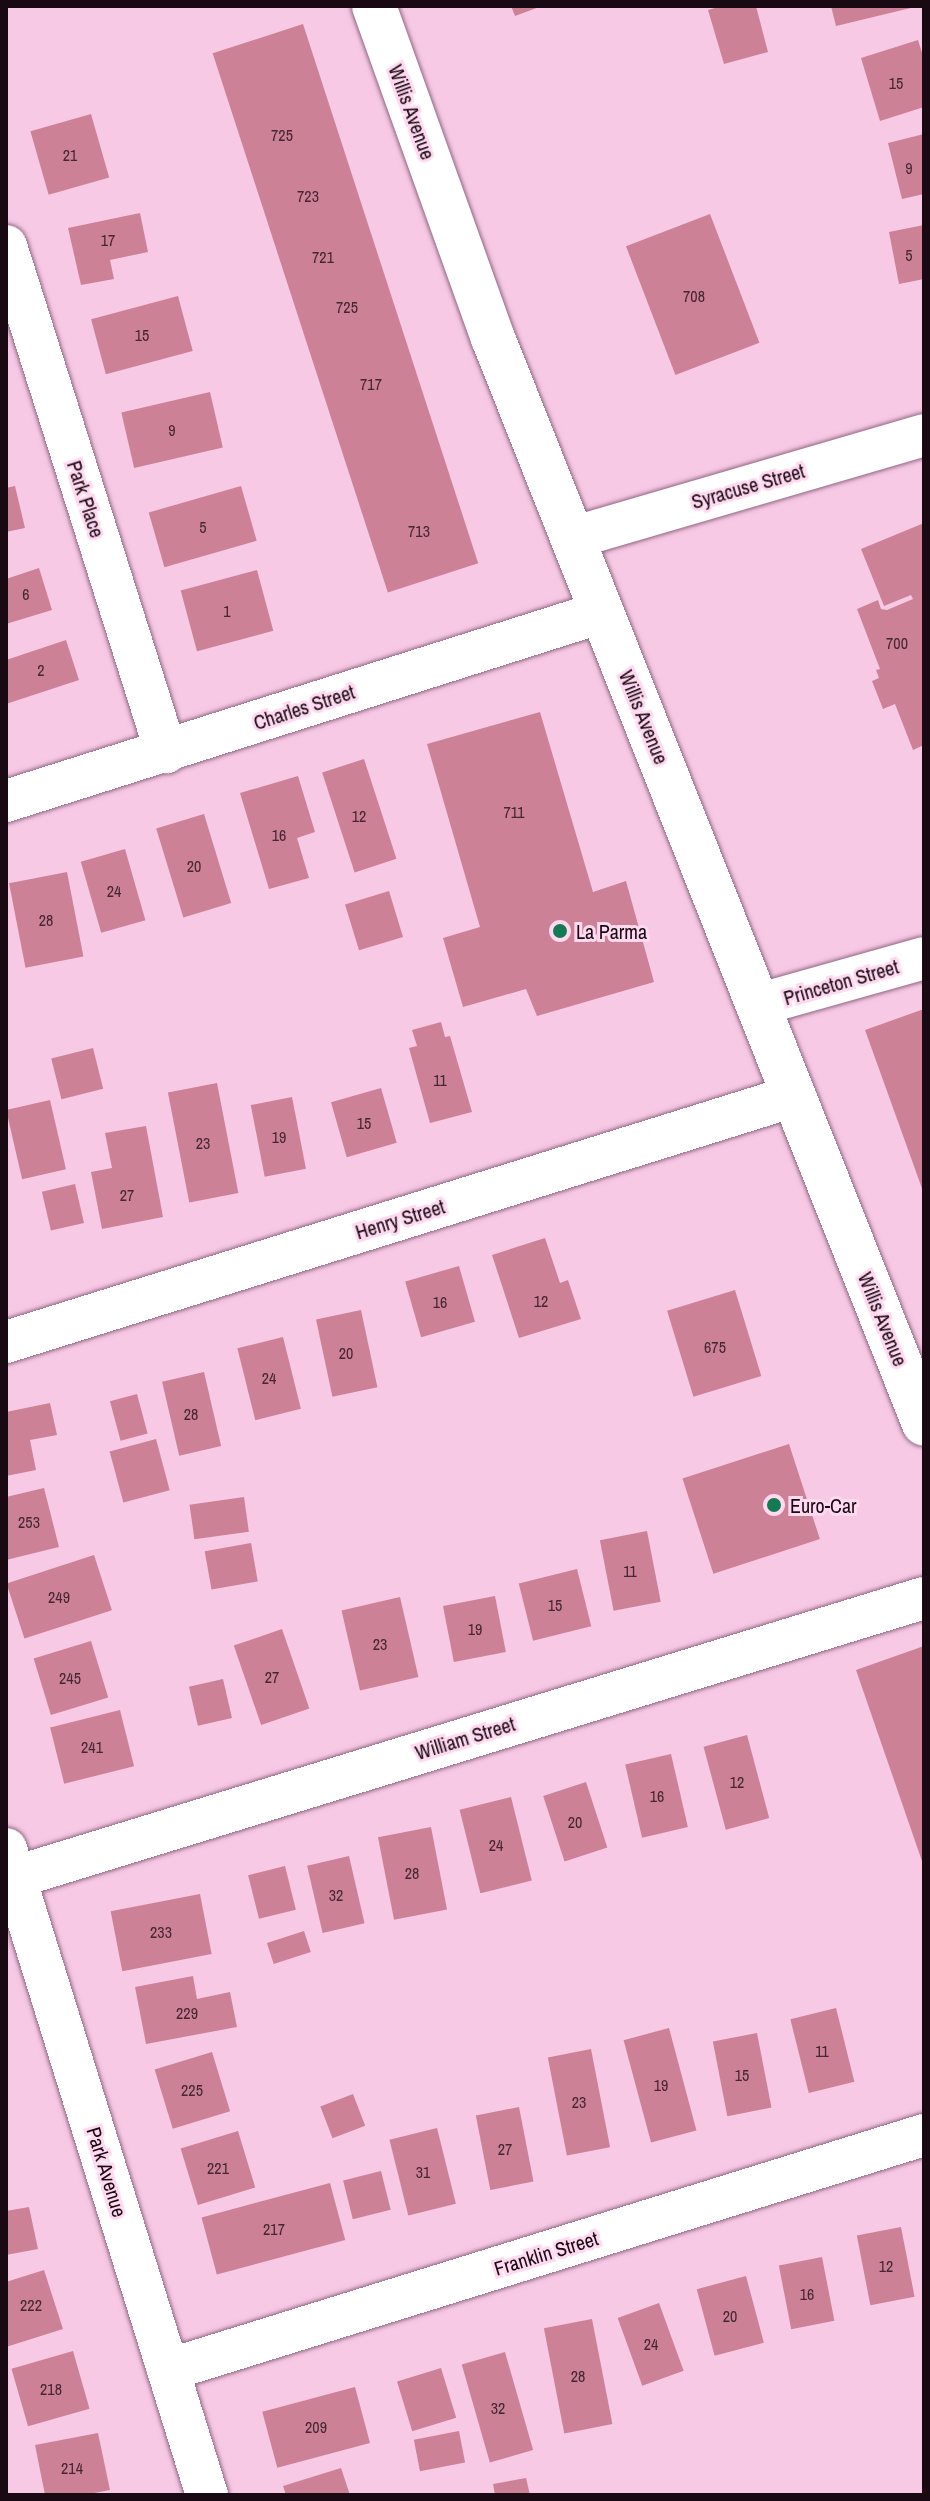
<!DOCTYPE html>
<style>
body{margin:0}
#map{position:relative;width:930px;height:2501px;overflow:hidden;background:#f7c9e5;font-family:"Archivo Narrow",sans-serif}
div>[style]{position:absolute}
[style*='--x']{left:calc(var(--x)*1px);top:calc(var(--y)*1px);width:calc(var(--w)*1px);rotate:calc(var(--a)*1deg)}
.building>*{inset:0;background:#cd8197;transform-origin:0 0}
.roads{filter:drop-shadow(0 0 2px #906781) drop-shadow(0 0 2px #906781)}
.minor>*{height:42px;margin:-21px;padding:0 21px;transform-origin:21px;border-radius:21px;background:#fff}
.secondary>*{height:44px;margin:-22px;padding:0 22px;transform-origin:22px;border-radius:22px;background:#fff}
.dots>*{width:22px;height:22px;translate:-50% -50%;box-sizing:border-box;border:4px solid #ffd9f0;border-radius:50%}
span{translate:-50% -50%;white-space:nowrap;text-align:center;line-height:1.15;-webkit-text-stroke:6px #ffd9f0;paint-order:stroke}
.number-label{font-size:16px;color:#452734}
.number-label span{-webkit-text-stroke-width:0}
.street-label{font-size:20px;color:#180913}
.poi-label{font-size:20px;color:#180913}
.left{translate:0 -50%;text-align:left}
.frame{position:absolute;inset:0;border:8px solid #180913;pointer-events:none}
</style>
<div id="map">
<div class="building">
<div style="clip-path:polygon(511px 6px,542px 6px,515px 16px)"></div>
<div style="clip-path:polygon(722px 6px,756px 6px,768px 52px,724px 64px,708px 10px)"></div>
<div style="clip-path:polygon(831px 6px,915px 6px,915px 7px,836px 26px)"></div>
<div style="left:303px;top:24px;width:567px;height:95px;rotate:72deg"></div>
<div style="clip-path:polygon(918px 40px,924px 59px,924px 107px,880px 121px,861px 58px)"></div>
<div style="left:91px;top:114px;width:66px;height:63px;rotate:74deg"></div>
<div style="clip-path:polygon(924px 134px,924px 194px,902px 199px,888px 143px)"></div>
<div style="clip-path:polygon(140px 213px,148px 252px,110px 260px,114px 279px,81px 285px,68px 228px)"></div>
<div style="left:710px;top:214px;width:138px;height:90px;rotate:69deg"></div>
<div style="clip-path:polygon(924px 225px,924px 279px,899px 284px,889px 232px)"></div>
<div style="left:178px;top:296px;width:57px;height:90px;rotate:75deg"></div>
<div style="left:210px;top:392px;width:57px;height:91px;rotate:77deg"></div>
<div style="clip-path:polygon(15px 486px,25px 528px,6px 532px,6px 488px)"></div>
<div style="left:241px;top:486px;width:57px;height:96px;rotate:74deg"></div>
<div style="clip-path:polygon(924px 523px,924px 745px,913px 750px,895px 704px,883px 709px,872px 681px,879px 678px,876px 670px,880px 669px,857px 609px,878px 600px,881px 609px,887px 610px,913px 599px,911px 595px,884px 606px,861px 549px)"></div>
<div style="clip-path:polygon(39px 568px,52px 610px,6px 624px,6px 579px)"></div>
<div style="left:257px;top:570px;width:63px;height:79px;rotate:75deg"></div>
<div style="clip-path:polygon(66px 640px,79px 680px,6px 704px,6px 660px)"></div>
<div style="clip-path:polygon(540px 712px,593px 892px,626px 881px,654px 982px,537px 1016px,526px 989px,463px 1007px,443px 938px,480px 927px,427px 744px)"></div>
<div style="left:364px;top:759px;width:105px;height:44px;rotate:72deg"></div>
<div style="clip-path:polygon(298px 776px,315px 832px,297px 838px,309px 878px,269px 889px,240px 793px)"></div>
<div style="left:204px;top:814px;width:93px;height:50px;rotate:73deg"></div>
<div style="left:125px;top:849px;width:74px;height:46px;rotate:74deg"></div>
<div style="left:67px;top:872px;width:86px;height:59px;rotate:79deg"></div>
<div style="left:389px;top:891px;width:48px;height:46px;rotate:73deg"></div>
<div style="clip-path:polygon(924px 1009px,924px 1194px,865px 1030px)"></div>
<div style="clip-path:polygon(441px 1022px,445px 1037px,450px 1036px,472px 1112px,430px 1123px,409px 1048px,417px 1046px,412px 1030px)"></div>
<div style="left:93px;top:1048px;width:42px;height:43px;rotate:76deg"></div>
<div style="left:217px;top:1083px;width:112px;height:50px;rotate:79deg"></div>
<div style="left:381px;top:1088px;width:57px;height:52px;rotate:74deg"></div>
<div style="left:292px;top:1097px;width:73px;height:42px;rotate:79deg"></div>
<div style="left:50px;top:1100px;width:71px;height:45px;rotate:77deg"></div>
<div style="clip-path:polygon(146px 1126px,163px 1217px,102px 1229px,91px 1172px,112px 1168px,105px 1133px)"></div>
<div style="left:75px;top:1184px;width:40px;height:34px;rotate:77deg"></div>
<div style="clip-path:polygon(545px 1238px,560px 1283px,568px 1280px,581px 1319px,519px 1338px,492px 1255px)"></div>
<div style="left:459px;top:1266px;width:58px;height:56px;rotate:74deg"></div>
<div style="left:735px;top:1290px;width:90px;height:71px;rotate:73deg"></div>
<div style="left:361px;top:1310px;width:79px;height:46px;rotate:78deg"></div>
<div style="left:283px;top:1337px;width:74px;height:47px;rotate:76deg"></div>
<div style="left:204px;top:1372px;width:76px;height:43px;rotate:77deg"></div>
<div style="left:137px;top:1394px;width:41px;height:28px;rotate:75deg"></div>
<div style="clip-path:polygon(50px 1403px,57px 1435px,30px 1440px,36px 1470px,6px 1476px,6px 1412px)"></div>
<div style="left:156px;top:1439px;width:53px;height:48px;rotate:75deg"></div>
<div style="left:789px;top:1444px;width:100px;height:112px;rotate:72deg"></div>
<div style="clip-path:polygon(44px 1488px,59px 1547px,6px 1560px,6px 1497px)"></div>
<div style="left:244px;top:1497px;width:35px;height:55px;rotate:82deg"></div>
<div style="left:647px;top:1531px;width:72px;height:48px;rotate:79deg"></div>
<div style="left:251px;top:1543px;width:39px;height:47px;rotate:80deg"></div>
<div style="left:94px;top:1555px;width:58px;height:92px;rotate:72deg"></div>
<div style="left:577px;top:1569px;width:59px;height:60px;rotate:76deg"></div>
<div style="left:495px;top:1596px;width:57px;height:53px;rotate:79deg"></div>
<div style="left:400px;top:1597px;width:82px;height:60px;rotate:77deg"></div>
<div style="left:282px;top:1629px;width:84px;height:51px;rotate:71deg"></div>
<div style="left:91px;top:1641px;width:59px;height:60px;rotate:73deg"></div>
<div style="clip-path:polygon(924px 1646px,924px 1867px,856px 1670px)"></div>
<div style="left:223px;top:1679px;width:40px;height:35px;rotate:77deg"></div>
<div style="left:120px;top:1710px;width:58px;height:72px;rotate:76deg"></div>
<div style="left:747px;top:1735px;width:86px;height:45px;rotate:75deg"></div>
<div style="left:671px;top:1754px;width:75px;height:47px;rotate:77deg"></div>
<div style="left:586px;top:1782px;width:69px;height:45px;rotate:72deg"></div>
<div style="left:511px;top:1797px;width:86px;height:53px;rotate:76deg"></div>
<div style="left:431px;top:1827px;width:84px;height:54px;rotate:79deg"></div>
<div style="left:349px;top:1856px;width:69px;height:43px;rotate:77deg"></div>
<div style="left:285px;top:1866px;width:45px;height:38px;rotate:76deg"></div>
<div style="left:200px;top:1894px;width:61px;height:91px;rotate:79deg"></div>
<div style="left:304px;top:1931px;width:22px;height:39px;rotate:72deg"></div>
<div style="clip-path:polygon(193px 1976px,197px 1999px,230px 1992px,237px 2027px,146px 2044px,135px 1987px)"></div>
<div style="left:836px;top:2008px;width:76px;height:47px;rotate:76deg"></div>
<div style="left:669px;top:2028px;width:106px;height:47px;rotate:75deg"></div>
<div style="left:757px;top:2033px;width:76px;height:45px;rotate:79deg"></div>
<div style="left:591px;top:2049px;width:100px;height:44px;rotate:79deg"></div>
<div style="left:212px;top:2052px;width:62px;height:60px;rotate:73deg"></div>
<div style="left:353px;top:2094px;width:34px;height:35px;rotate:69deg"></div>
<div style="left:519px;top:2107px;width:76px;height:44px;rotate:79deg"></div>
<div style="left:437px;top:2128px;width:78px;height:49px;rotate:76deg"></div>
<div style="left:238px;top:2131px;width:59px;height:60px;rotate:73deg"></div>
<div style="left:381px;top:2171px;width:40px;height:39px;rotate:76deg"></div>
<div style="left:330px;top:2183px;width:59px;height:133px;rotate:75deg"></div>
<div style="clip-path:polygon(29px 2207px,38px 2249px,6px 2255px,6px 2211px)"></div>
<div style="left:901px;top:2227px;width:71px;height:45px;rotate:79deg"></div>
<div style="left:822px;top:2257px;width:65px;height:44px;rotate:79deg"></div>
<div style="clip-path:polygon(44px 2270px,63px 2329px,6px 2347px,6px 2282px)"></div>
<div style="left:746px;top:2276px;width:69px;height:51px;rotate:75deg"></div>
<div style="left:659px;top:2303px;width:72px;height:44px;rotate:70deg"></div>
<div style="left:592px;top:2319px;width:107px;height:49px;rotate:79deg"></div>
<div style="left:73px;top:2351px;width:60px;height:64px;rotate:74deg"></div>
<div style="left:505px;top:2352px;width:102px;height:45px;rotate:74deg"></div>
<div style="left:441px;top:2368px;width:52px;height:46px;rotate:73deg"></div>
<div style="left:355px;top:2387px;width:58px;height:96px;rotate:75deg"></div>
<div style="left:459px;top:2431px;width:32px;height:46px;rotate:79deg"></div>
<div style="clip-path:polygon(98px 2433px,110px 2490px,84px 2495px,45px 2495px,35px 2445px)"></div>
<div style="clip-path:polygon(341px 2468px,350px 2495px,286px 2495px,283px 2486px)"></div>
<div style="clip-path:polygon(526px 2478px,530px 2495px,495px 2495px,493px 2484px)"></div>
</div>
<div class="roads">
<div class="minor">
<div style="--x:6;--y:246;--w:531;--a:72.45"></div>
<div style="--x:572;--y:538;--w:367;--a:-16.3"></div>
<div style="--x:6;--y:801;--w:625;--a:-17.59"></div>
<div style="--x:757;--y:1005;--w:173;--a:-15.7"></div>
<div style="--x:6;--y:1342;--w:826;--a:-17.34"></div>
<div style="--x:6;--y:1849;--w:677;--a:72.72"></div>
<div style="--x:6;--y:1880;--w:960;--a:-17.08"></div>
<div style="--x:168;--y:2370;--w:792;--a:-17.27"></div>
</div>
<div class="secondary">
<div style="--x:374;--y:6;--w:353;--a:70.3"></div>
<div style="--x:493;--y:338;--w:1168;--a:68.35"></div>
</div>
</div>
<div class="dots">
<div style="left:560px;top:931px;background:#147a53"></div>
<div style="left:774px;top:1505px;background:#147a53"></div>
</div>
<div class="number-label">
<span style="left:896px;top:83px">15</span>
<span style="left:282px;top:135px">725</span>
<span style="left:70px;top:155px">21</span>
<span style="left:909px;top:168px">9</span>
<span style="left:308px;top:196px">723</span>
<span style="left:108px;top:240px">17</span>
<span style="left:909px;top:255px">5</span>
<span style="left:323px;top:257px">721</span>
<span style="left:694px;top:296px">708</span>
<span style="left:347px;top:307px">725</span>
<span style="left:142px;top:335px">15</span>
<span style="left:371px;top:384px">717</span>
<span style="left:172px;top:430px">9</span>
<span style="left:203px;top:527px">5</span>
<span style="left:419px;top:531px">713</span>
<span style="left:26px;top:594px">6</span>
<span style="left:227px;top:611px">1</span>
<span style="left:897px;top:643px">700</span>
<span style="left:41px;top:670px">2</span>
<span style="left:514px;top:812px">711</span>
<span style="left:359px;top:816px">12</span>
<span style="left:279px;top:835px">16</span>
<span style="left:194px;top:866px">20</span>
<span style="left:114px;top:891px">24</span>
<span style="left:46px;top:920px">28</span>
<span style="left:440px;top:1080px">11</span>
<span style="left:364px;top:1123px">15</span>
<span style="left:279px;top:1137px">19</span>
<span style="left:203px;top:1143px">23</span>
<span style="left:127px;top:1195px">27</span>
<span style="left:541px;top:1301px">12</span>
<span style="left:440px;top:1302px">16</span>
<span style="left:715px;top:1347px">675</span>
<span style="left:346px;top:1353px">20</span>
<span style="left:269px;top:1378px">24</span>
<span style="left:191px;top:1414px">28</span>
<span style="left:29px;top:1522px">253</span>
<span style="left:630px;top:1571px">11</span>
<span style="left:59px;top:1597px">249</span>
<span style="left:555px;top:1605px">15</span>
<span style="left:475px;top:1629px">19</span>
<span style="left:380px;top:1644px">23</span>
<span style="left:272px;top:1677px">27</span>
<span style="left:70px;top:1678px">245</span>
<span style="left:92px;top:1747px">241</span>
<span style="left:737px;top:1782px">12</span>
<span style="left:657px;top:1796px">16</span>
<span style="left:575px;top:1822px">20</span>
<span style="left:496px;top:1845px">24</span>
<span style="left:412px;top:1873px">28</span>
<span style="left:336px;top:1895px">32</span>
<span style="left:161px;top:1932px">233</span>
<span style="left:187px;top:2013px">229</span>
<span style="left:822px;top:2051px">11</span>
<span style="left:742px;top:2075px">15</span>
<span style="left:661px;top:2085px">19</span>
<span style="left:192px;top:2090px">225</span>
<span style="left:579px;top:2102px">23</span>
<span style="left:505px;top:2149px">27</span>
<span style="left:218px;top:2168px">221</span>
<span style="left:423px;top:2172px">31</span>
<span style="left:274px;top:2229px">217</span>
<span style="left:886px;top:2266px">12</span>
<span style="left:807px;top:2294px">16</span>
<span style="left:31px;top:2305px">222</span>
<span style="left:730px;top:2316px">20</span>
<span style="left:651px;top:2344px">24</span>
<span style="left:578px;top:2376px">28</span>
<span style="left:51px;top:2389px">218</span>
<span style="left:498px;top:2408px">32</span>
<span style="left:316px;top:2427px">209</span>
<span style="left:72px;top:2468px">214</span>
</div>
<div class="street-label">
<span style="left:412px;top:112px;rotate:70deg">Willis Avenue</span>
<span style="left:748px;top:486px;rotate:-16deg">Syracuse Street</span>
<span style="left:86px;top:499px;rotate:72deg">Park Place</span>
<span style="left:304px;top:707px;rotate:-18deg">Charles Street</span>
<span style="left:644px;top:717px;rotate:68deg">Willis Avenue</span>
<span style="left:841px;top:982px;rotate:-16deg">Princeton Street</span>
<span style="left:400px;top:1219px;rotate:-17deg">Henry Street</span>
<span style="left:883px;top:1319px;rotate:68deg">Willis Avenue</span>
<span style="left:465px;top:1738px;rotate:-17deg">William Street</span>
<span style="left:107px;top:2172px;rotate:73deg">Park Avenue</span>
<span style="left:546px;top:2253px;rotate:-17deg">Franklin Street</span>
</div>
<div class="poi-label">
<span class="left" style="left:576px;top:931px">La Parma</span>
<span class="left" style="left:790px;top:1505px">Euro-Car</span>
</div>
<div class="frame"></div>
</div>
